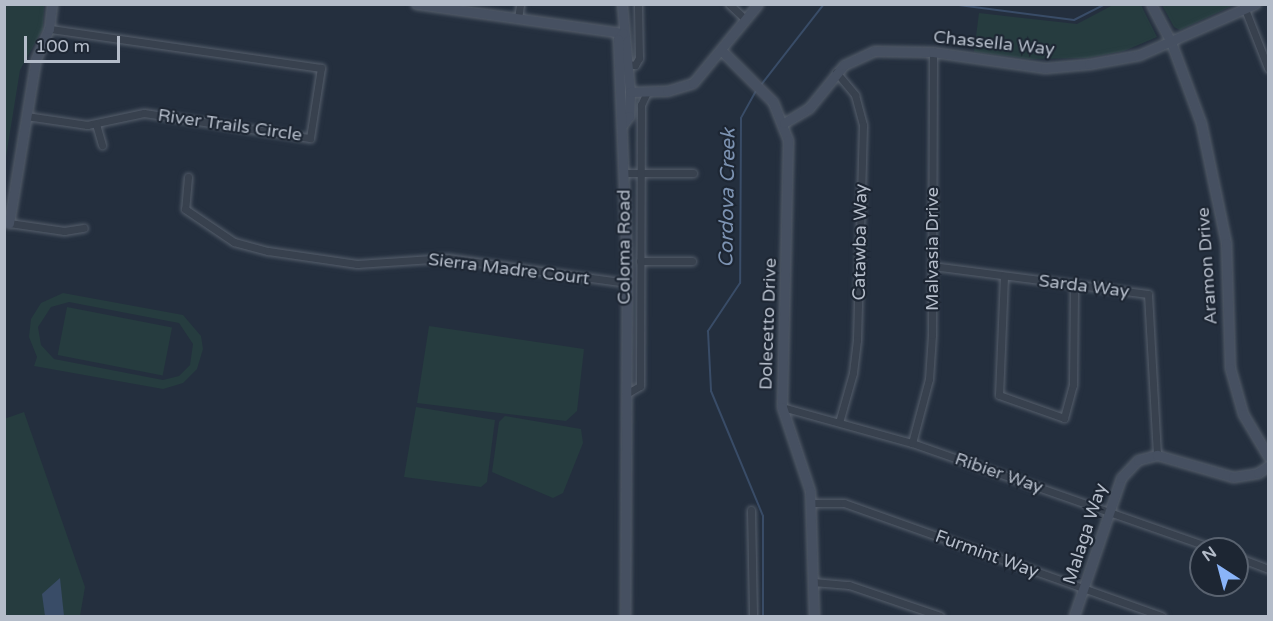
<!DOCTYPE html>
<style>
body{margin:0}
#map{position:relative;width:1273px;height:621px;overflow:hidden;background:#242f3e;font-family:"Varela Round",sans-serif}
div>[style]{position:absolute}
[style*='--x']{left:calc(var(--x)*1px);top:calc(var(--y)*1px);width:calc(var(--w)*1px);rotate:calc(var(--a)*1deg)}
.green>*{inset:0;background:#263c3f;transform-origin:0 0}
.water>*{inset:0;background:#394c67}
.stream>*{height:2px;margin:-1px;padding:0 1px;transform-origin:1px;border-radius:1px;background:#394c67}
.roads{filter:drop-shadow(0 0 2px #565f6c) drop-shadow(0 0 2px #565f6c)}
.street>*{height:7px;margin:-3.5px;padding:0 3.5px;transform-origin:3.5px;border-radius:3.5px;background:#38414e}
.secondary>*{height:9px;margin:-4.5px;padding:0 4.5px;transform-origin:4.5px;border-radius:4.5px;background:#465061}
span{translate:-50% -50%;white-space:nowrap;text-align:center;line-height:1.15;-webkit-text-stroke:4.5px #1d2633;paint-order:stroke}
.street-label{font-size:18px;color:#b4bcc9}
.water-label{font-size:20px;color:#7c92b1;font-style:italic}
.frame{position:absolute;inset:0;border:6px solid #b4bcc9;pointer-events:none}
.north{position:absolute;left:1189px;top:537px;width:60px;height:60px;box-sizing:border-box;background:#1d2633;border:2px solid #59626f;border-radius:50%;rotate:324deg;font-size:16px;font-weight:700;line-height:24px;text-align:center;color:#b4bcc9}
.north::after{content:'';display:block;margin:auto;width:21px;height:27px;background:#8ab4f8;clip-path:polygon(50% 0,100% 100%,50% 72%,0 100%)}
.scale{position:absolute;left:24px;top:36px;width:96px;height:27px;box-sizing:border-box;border:3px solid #b4bcc9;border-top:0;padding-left:8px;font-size:18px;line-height:21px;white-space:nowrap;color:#b4bcc9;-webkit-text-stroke:4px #1d2633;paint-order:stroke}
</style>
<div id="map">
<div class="green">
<div style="clip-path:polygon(5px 4px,44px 5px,43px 29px,20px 70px,5px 163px)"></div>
<div style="clip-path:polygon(1113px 5px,1141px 5px,1157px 37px,1124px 51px,1088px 58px,1029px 59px,974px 52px,979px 13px,1077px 24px)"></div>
<div style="clip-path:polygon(1162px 5px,1234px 5px,1180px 30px,1174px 27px)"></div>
<div style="clip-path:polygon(evenodd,63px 293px,183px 315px,201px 336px,203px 349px,197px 369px,183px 383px,163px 389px,34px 366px,37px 357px,29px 337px,31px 319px,41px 303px,63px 293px,69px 302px,179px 323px,193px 344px,190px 365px,179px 376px,163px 380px,54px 359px,41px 345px,38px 327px,51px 307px,69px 302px)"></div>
<div style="left:67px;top:307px;width:107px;height:49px;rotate:11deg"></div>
<div style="clip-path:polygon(429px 326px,584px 349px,577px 411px,566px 421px,417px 403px)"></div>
<div style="clip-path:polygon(416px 407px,495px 420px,487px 482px,481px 487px,404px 477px)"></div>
<div style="clip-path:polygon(24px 412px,85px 587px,80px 616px,5px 616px,4px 419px)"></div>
<div style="clip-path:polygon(505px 416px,581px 429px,583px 443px,563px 493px,553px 498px,492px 472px,499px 422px)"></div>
</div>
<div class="water">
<div style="clip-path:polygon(60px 578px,64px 616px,45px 616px,42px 594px)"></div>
</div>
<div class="stream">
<div style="--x:951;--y:4;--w:124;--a:7.4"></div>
<div style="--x:1074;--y:20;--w:35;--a:-27"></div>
<div style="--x:761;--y:85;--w:103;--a:-52.1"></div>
<div style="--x:757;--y:89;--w:33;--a:119"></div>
<div style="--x:741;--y:118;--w:165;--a:90.3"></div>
<div style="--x:740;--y:283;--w:58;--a:123.7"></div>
<div style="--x:708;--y:331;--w:60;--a:87.1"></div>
<div style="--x:711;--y:391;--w:135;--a:67.4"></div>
<div style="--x:763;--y:516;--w:100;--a:90"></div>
</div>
<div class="roads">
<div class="street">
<div style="--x:729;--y:4;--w:23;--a:43"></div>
<div style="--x:1243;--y:4;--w:69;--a:68.7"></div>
<div style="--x:518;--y:19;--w:15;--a:-82"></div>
<div style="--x:627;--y:64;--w:8;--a:7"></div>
<div style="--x:635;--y:65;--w:8;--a:-60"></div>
<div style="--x:639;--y:58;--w:54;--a:-91.1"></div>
<div style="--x:836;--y:72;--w:30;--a:50"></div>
<div style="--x:855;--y:95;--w:31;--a:75"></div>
<div style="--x:863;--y:125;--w:215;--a:91.6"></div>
<div style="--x:857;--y:340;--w:33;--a:97"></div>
<div style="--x:853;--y:373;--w:48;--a:105.8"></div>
<div style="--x:26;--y:116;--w:62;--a:8.4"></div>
<div style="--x:87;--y:125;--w:58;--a:-11.9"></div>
<div style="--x:144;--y:113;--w:168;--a:8.6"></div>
<div style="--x:310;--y:138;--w:71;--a:-81.1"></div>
<div style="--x:321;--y:68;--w:275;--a:-171.8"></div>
<div style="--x:96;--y:124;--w:22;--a:74"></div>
<div style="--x:624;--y:173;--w:69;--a:0"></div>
<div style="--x:188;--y:177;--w:32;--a:95"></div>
<div style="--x:185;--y:209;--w:59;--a:34"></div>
<div style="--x:234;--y:242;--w:35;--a:15"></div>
<div style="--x:268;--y:251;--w:90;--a:8.3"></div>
<div style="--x:357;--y:264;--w:90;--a:-3.8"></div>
<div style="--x:447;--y:258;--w:182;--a:7.9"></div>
<div style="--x:9;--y:223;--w:56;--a:8.3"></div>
<div style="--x:64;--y:231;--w:20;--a:-9"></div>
<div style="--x:640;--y:261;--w:52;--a:0"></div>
<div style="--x:932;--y:266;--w:218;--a:7.4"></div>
<div style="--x:1148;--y:294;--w:161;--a:86.8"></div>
<div style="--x:1004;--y:276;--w:119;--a:92.4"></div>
<div style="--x:999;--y:395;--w:69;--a:19.5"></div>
<div style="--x:1064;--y:418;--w:34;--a:-75"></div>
<div style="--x:1073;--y:385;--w:99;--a:-89.4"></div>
<div style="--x:626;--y:394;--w:16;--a:-30"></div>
<div style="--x:640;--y:386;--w:281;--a:-89.8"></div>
<div style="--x:641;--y:105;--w:14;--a:-65"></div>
<div style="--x:782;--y:407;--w:135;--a:15.5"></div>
<div style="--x:912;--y:443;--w:320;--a:19.3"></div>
<div style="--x:912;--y:443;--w:66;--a:-75.1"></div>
<div style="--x:929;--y:379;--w:44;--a:-86.1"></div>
<div style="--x:932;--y:335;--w:283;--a:-89.8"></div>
<div style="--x:811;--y:503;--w:33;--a:0"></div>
<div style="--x:844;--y:503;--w:337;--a:19.6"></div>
<div style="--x:751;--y:510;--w:106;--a:88.9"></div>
<div style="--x:1237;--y:557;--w:33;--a:21"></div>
<div style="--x:813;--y:582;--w:36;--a:5"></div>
<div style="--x:849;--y:585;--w:96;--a:18.8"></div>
</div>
<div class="secondary">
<div style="--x:416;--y:4;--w:209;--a:8"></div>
<div style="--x:622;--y:4;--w:88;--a:84.8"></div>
<div style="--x:630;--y:92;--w:24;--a:92"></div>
<div style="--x:629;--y:116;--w:9;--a:126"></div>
<div style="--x:1151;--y:4;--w:43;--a:62.2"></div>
<div style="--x:1171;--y:42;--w:86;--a:69.7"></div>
<div style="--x:1201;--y:123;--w:123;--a:78.2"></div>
<div style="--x:1226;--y:243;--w:125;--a:88.2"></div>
<div style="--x:1230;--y:368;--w:48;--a:74.2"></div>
<div style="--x:1243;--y:414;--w:49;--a:59.2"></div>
<div style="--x:623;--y:33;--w:8;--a:130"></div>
<div style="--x:618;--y:39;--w:222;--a:87.7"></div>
<div style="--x:627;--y:261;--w:355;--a:90.3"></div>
<div style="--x:722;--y:51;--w:72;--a:45"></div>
<div style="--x:773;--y:102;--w:41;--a:68.5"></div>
<div style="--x:788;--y:140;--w:267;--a:91.3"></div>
<div style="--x:782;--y:407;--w:89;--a:71.6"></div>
<div style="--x:810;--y:491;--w:125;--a:88.2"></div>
<div style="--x:630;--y:92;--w:37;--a:-2"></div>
<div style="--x:667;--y:91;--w:27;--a:-17"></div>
<div style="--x:693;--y:83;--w:102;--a:-50.6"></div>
<div style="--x:784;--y:123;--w:29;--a:-31"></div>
<div style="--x:809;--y:108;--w:55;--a:-50.9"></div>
<div style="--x:844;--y:65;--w:33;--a:-25"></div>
<div style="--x:874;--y:51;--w:59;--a:1"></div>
<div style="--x:933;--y:52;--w:113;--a:8.1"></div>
<div style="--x:1045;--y:68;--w:44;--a:-5.2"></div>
<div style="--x:1089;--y:64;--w:51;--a:-10.2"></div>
<div style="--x:1139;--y:55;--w:127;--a:-23.7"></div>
<div style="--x:9;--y:223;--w:166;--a:-80.7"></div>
<div style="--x:36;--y:59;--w:33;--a:-67"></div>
<div style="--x:49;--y:29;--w:25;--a:-83"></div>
<div style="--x:1074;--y:616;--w:146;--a:-71.2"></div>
<div style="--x:1121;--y:478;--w:25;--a:-47"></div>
<div style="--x:1138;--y:460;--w:20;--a:-15"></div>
<div style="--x:1157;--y:455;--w:79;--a:16.1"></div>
<div style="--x:1233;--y:477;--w:25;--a:-9"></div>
<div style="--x:1258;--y:473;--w:12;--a:-35"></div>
</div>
</div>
<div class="street-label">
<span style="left:994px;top:43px;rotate:6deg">Chassella Way</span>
<span style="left:230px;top:125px;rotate:8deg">River Trails Circle</span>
<span style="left:860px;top:242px;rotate:-89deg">Catawba Way</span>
<span style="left:624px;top:247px;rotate:-90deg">Coloma Road</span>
<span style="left:932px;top:249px;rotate:-90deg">Malvasia Drive</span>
<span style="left:1207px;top:266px;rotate:-94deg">Aramon Drive</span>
<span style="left:509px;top:269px;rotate:7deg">Sierra Madre Court</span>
<span style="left:1084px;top:286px;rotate:7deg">Sarda Way</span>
<span style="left:768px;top:324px;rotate:-88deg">Dolecetto Drive</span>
<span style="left:999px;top:473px;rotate:19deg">Ribier Way</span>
<span style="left:1085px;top:534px;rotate:-72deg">Malaga Way</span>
<span style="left:987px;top:554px;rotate:20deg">Furmint Way</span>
</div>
<div class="water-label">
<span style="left:728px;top:198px;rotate:-89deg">Cordova Creek</span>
</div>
<div class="frame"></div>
<div class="north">N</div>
<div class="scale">100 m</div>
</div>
